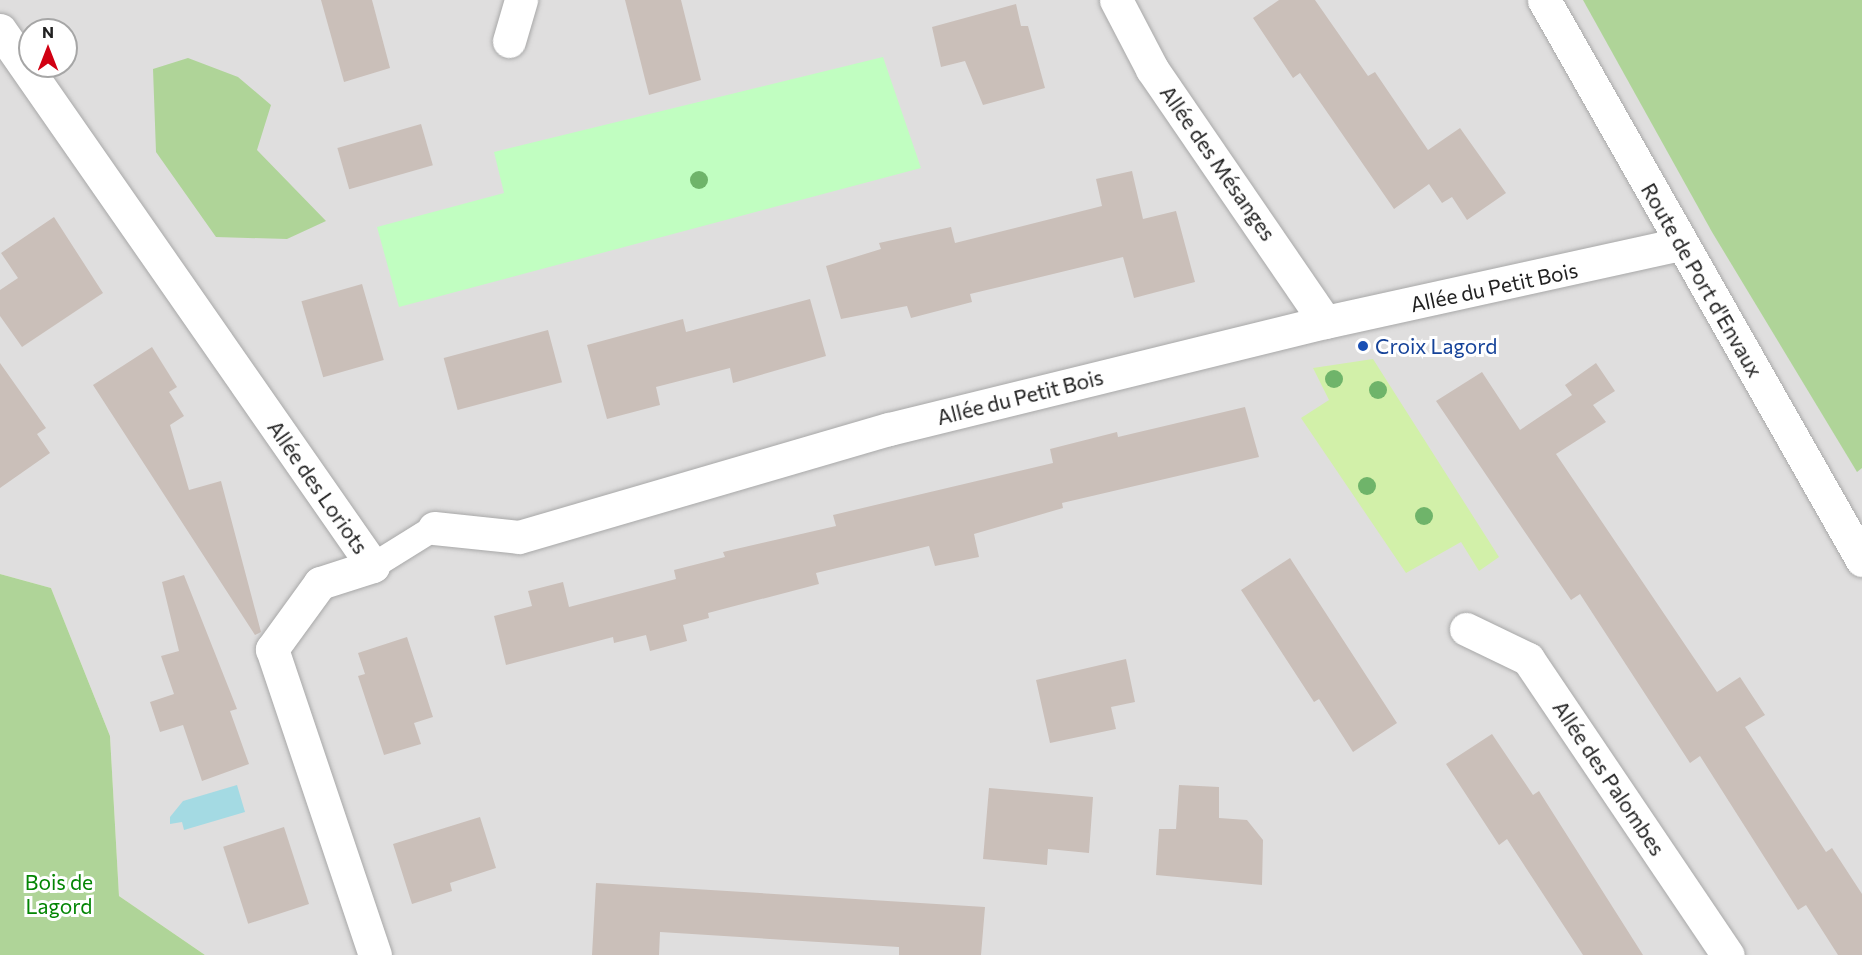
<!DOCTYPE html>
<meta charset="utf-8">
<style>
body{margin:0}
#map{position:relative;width:1862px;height:955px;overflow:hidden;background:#f2ede7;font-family:Commissioner,sans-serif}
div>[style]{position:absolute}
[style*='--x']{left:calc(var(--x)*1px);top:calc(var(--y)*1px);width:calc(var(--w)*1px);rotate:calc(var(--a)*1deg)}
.residential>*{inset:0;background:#dfdede}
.grass>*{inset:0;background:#d2f0a9}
.forest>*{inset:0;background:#afd498}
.park>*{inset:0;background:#c1fec1}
.water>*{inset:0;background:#a4dae3}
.building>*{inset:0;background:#cabfb9;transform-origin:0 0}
.roads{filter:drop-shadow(0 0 2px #a8a8a8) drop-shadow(0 0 2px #a8a8a8)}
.pedestrian>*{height:26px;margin:-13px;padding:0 13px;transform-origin:13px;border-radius:13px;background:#fff}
.minor>*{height:33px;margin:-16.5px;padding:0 16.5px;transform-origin:16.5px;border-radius:16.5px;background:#fff}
.tertiary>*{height:33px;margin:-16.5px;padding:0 16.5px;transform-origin:16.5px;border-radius:16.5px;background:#fff}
.trees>*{width:18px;height:18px;margin:-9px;border-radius:50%;background:#6fb46a}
.dots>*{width:16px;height:16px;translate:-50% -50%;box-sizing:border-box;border:3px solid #fff;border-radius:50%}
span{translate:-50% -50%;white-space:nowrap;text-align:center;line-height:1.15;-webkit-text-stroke:6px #fff;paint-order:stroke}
.street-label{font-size:21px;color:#212121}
.transit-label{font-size:21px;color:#164399}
.left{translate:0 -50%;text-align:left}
.park-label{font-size:21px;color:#038503}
.north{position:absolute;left:18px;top:18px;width:60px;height:60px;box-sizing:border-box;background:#fff;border:2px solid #a6a6a6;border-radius:50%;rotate:0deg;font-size:16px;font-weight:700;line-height:24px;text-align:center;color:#212121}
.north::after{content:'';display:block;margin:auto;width:21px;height:27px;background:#d10012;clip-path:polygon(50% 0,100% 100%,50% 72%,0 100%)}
</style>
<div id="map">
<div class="residential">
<div style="clip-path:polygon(evenodd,0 0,1862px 0,1862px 955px,205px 955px,119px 896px,110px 736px,51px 588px,0 574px,0 0,30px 30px,66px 30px,66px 66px,30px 66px,30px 30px)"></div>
</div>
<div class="grass">
<div style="clip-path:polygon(1373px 359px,1499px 557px,1479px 571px,1461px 542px,1406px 573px,1301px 418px,1329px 400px,1313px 368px)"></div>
</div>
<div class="forest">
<div style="clip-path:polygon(1583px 0,1862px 0,1862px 468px,1857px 472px,1712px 232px)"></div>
<div style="clip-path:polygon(188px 58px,238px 77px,271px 105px,257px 150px,326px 221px,287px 239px,216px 237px,156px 152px,153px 69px)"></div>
<div style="clip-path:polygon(0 574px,51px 588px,110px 736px,119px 896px,205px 955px,0 955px)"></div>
</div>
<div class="park">
<div style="clip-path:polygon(883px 57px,921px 168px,399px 307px,377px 227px,504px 193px,494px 152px)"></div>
</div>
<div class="water">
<div style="clip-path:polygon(237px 785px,245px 812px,184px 830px,182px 822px,170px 824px,170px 817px,183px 801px)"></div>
</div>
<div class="building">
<div style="clip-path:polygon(321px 0,372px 0,390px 68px,344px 82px)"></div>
<div style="clip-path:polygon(625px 0,681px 0,701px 80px,649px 95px)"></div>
<div style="clip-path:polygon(1279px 0,1315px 0,1368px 76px,1375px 72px,1428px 150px,1460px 128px,1506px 193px,1467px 220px,1452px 197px,1442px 203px,1429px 184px,1394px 209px,1300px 73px,1293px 78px,1253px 18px)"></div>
<div style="clip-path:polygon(1016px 4px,1021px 26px,1028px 26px,1045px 88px,983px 105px,965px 61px,941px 67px,932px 27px)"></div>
<div style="left:421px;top:124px;width:43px;height:87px;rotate:74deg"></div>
<div style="clip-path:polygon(1132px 171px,1143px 219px,1176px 211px,1195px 282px,1134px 298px,1123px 257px,970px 294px,972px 302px,911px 318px,907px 306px,841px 319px,826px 266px,881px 249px,879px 243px,951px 227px,955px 243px,1102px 206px,1096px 179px)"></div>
<div style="clip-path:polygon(54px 217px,103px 293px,22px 347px,0 316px,0 290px,18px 278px,1px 253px)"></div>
<div style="left:362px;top:284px;width:79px;height:63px;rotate:74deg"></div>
<div style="clip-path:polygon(810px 299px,826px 356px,733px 383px,730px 368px,656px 387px,660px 405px,607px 419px,587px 345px,683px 319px,686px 332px)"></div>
<div style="left:548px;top:330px;width:54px;height:108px;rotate:75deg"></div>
<div style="clip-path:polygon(152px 347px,177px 387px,169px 392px,184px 416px,170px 425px,189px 490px,221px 481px,261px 632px,255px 635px,93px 385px)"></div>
<div style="clip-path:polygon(0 363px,46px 428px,37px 434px,50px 453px,0 488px)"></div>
<div style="clip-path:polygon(1596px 363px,1615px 391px,1593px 405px,1606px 422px,1556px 454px,1717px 692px,1740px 677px,1765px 715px,1745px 727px,1826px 852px,1832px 848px,1862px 894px,1862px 955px,1838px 955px,1806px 905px,1798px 910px,1700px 756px,1690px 763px,1580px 594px,1571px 600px,1436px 401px,1482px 372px,1520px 430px,1572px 395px,1565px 385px)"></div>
<div style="clip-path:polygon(1245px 407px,1259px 457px,1062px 503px,1063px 508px,974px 534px,979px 557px,935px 566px,929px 546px,816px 573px,819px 584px,708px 613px,709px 618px,683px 625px,687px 641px,650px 651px,646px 635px,614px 643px,613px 637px,506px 665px,494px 616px,532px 606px,528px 591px,563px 582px,569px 607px,676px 579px,674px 570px,725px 557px,723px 552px,836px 526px,833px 515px,1053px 463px,1050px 449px,1117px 432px,1118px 437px)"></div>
<div style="clip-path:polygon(1290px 558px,1397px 723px,1353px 752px,1319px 699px,1314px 702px,1241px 590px)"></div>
<div style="clip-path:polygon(184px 575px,237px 709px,230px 711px,249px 764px,202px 781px,183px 725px,160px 732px,150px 702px,174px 694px,161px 656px,179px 651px,162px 582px)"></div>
<div style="clip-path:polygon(407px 637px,433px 717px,414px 723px,421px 744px,384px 755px,358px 676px,365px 674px,358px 653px)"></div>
<div style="clip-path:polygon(1126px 659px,1135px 702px,1111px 707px,1116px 729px,1050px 743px,1036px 680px)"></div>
<div style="clip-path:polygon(1492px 734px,1533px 795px,1539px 791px,1643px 955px,1583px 955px,1507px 839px,1499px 845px,1446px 764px)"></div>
<div style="clip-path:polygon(1179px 785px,1219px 787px,1219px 818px,1247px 820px,1263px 840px,1262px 885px,1156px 875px,1159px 829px,1176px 829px)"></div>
<div style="clip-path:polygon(989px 788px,1093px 797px,1089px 853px,1048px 849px,1047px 865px,983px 859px)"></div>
<div style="clip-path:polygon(480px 817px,496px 868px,450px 883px,452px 891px,412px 904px,393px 844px)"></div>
<div style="left:284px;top:827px;width:81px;height:64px;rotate:72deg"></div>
<div style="clip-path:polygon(596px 883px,985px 907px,981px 955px,899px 955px,899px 947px,660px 932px,659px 955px,592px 955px)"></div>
</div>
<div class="roads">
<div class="pedestrian">
<div style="--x:373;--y:566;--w:72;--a:-31.9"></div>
</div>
<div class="minor">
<div style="--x:1116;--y:0;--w:78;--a:62.4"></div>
<div style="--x:1152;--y:69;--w:306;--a:55.6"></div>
<div style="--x:0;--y:30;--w:653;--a:55.17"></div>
<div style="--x:373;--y:566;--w:56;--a:162.2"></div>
<div style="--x:320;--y:583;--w:82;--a:126"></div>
<div style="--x:272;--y:649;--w:323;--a:71.4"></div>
<div style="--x:509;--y:41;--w:43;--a:-73.7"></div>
<div style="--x:434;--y:528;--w:85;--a:6"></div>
<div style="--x:519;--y:537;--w:385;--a:-16.3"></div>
<div style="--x:889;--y:429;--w:449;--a:-13.8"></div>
<div style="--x:1325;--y:322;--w:364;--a:-12.4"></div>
<div style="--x:1466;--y:629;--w:69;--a:25.8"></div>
<div style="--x:1528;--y:659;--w:357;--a:56"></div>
</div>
<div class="tertiary">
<div style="--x:1544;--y:0;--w:644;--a:60.41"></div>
</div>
</div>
<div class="trees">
<div style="left:699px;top:180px"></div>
<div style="left:1334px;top:379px"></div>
<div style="left:1378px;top:390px"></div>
<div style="left:1367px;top:486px"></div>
<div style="left:1424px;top:516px"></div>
</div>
<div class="dots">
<div style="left:1363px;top:346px;background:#1a4fb4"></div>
</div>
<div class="street-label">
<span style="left:1218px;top:163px;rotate:55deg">Allée des Mésanges</span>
<span style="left:1702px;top:280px;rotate:60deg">Route de Port d'Envaux</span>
<span style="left:1494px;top:287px;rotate:-12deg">Allée du Petit Bois</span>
<span style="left:1020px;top:397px;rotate:-14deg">Allée du Petit Bois</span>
<span style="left:318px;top:487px;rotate:55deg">Allée des Loriots</span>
<span style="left:1609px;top:778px;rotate:56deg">Allée des Palombes</span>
</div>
<div class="transit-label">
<span class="left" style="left:1375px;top:346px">Croix Lagord</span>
</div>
<div class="park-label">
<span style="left:59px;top:894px">Bois de<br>Lagord</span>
</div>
<div class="north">N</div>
</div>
